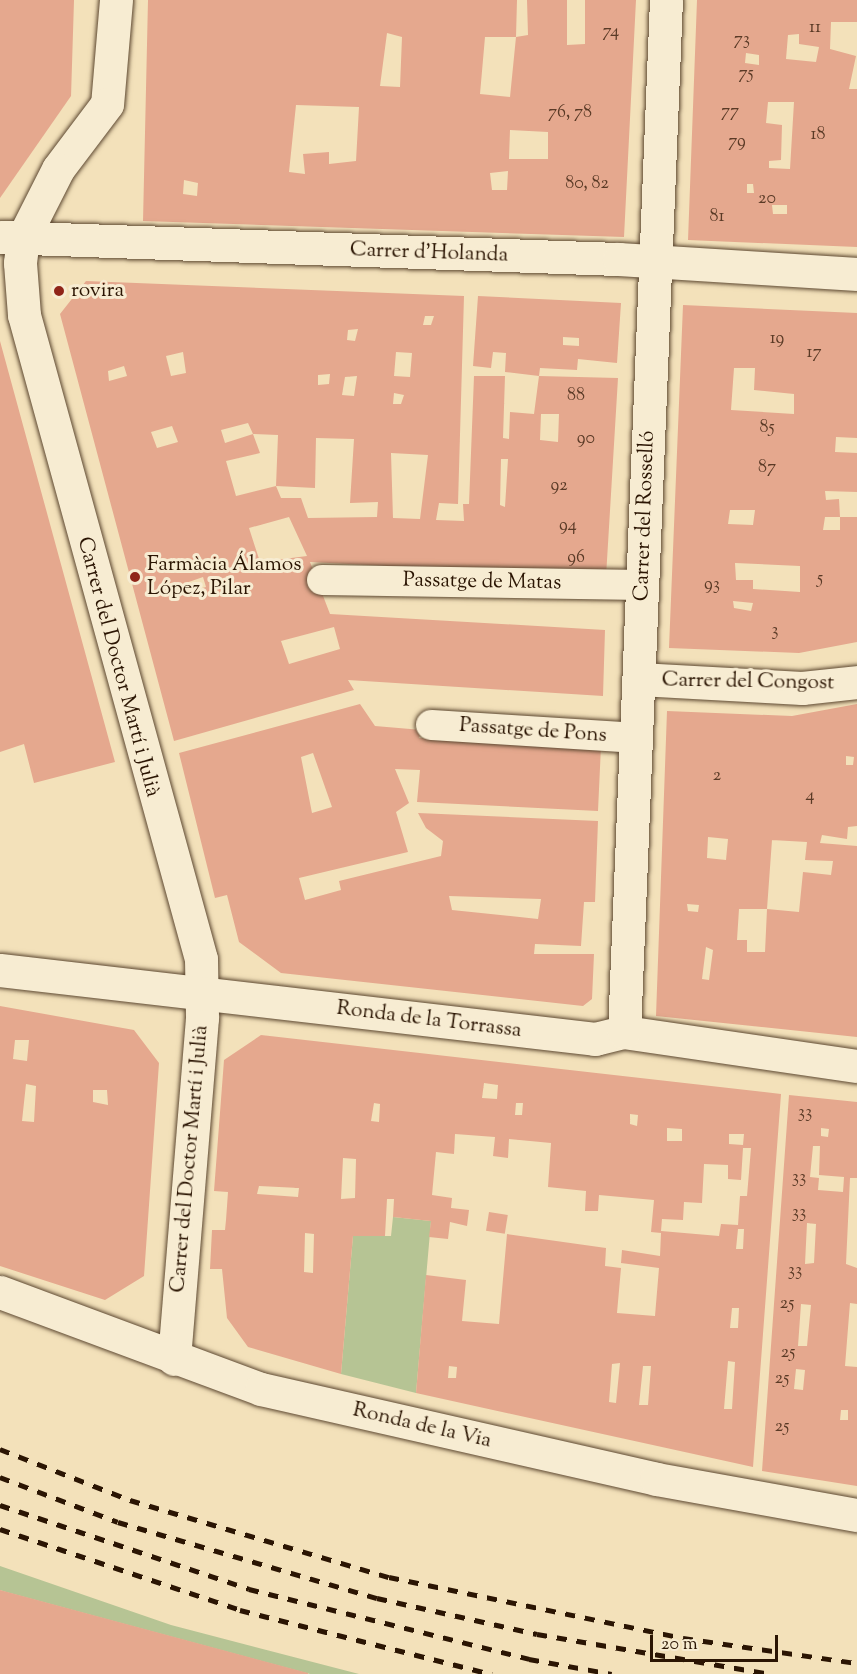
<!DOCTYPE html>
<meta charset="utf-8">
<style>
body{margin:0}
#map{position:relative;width:857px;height:1674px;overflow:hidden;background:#f3e1ba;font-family:"Sorts Mill Goudy",serif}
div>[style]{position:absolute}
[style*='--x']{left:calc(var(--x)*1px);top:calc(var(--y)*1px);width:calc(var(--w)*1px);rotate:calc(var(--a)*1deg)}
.green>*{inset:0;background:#b6c494}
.building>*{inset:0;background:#e5a88e;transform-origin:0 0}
.roads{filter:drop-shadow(0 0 2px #5d4831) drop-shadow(0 0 2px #5d4831)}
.pedestrian>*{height:30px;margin:-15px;padding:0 15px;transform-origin:15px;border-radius:15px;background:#f7ecd2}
.minor>*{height:33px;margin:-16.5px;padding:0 16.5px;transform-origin:16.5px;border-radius:16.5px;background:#f7ecd2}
.rail>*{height:4.5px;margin-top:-2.25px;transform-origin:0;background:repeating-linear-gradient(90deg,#2b1503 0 10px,transparent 0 20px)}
.dots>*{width:16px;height:16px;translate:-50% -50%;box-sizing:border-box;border:3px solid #f7ecd2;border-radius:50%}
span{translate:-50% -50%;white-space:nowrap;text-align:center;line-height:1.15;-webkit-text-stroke:6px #f7ecd2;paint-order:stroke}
.number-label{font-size:18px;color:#5a3a26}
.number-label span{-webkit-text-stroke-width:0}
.street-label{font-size:21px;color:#2b1503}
.poi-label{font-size:21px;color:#2b1503}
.left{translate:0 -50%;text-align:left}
.scale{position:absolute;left:650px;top:1635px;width:128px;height:27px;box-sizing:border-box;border:3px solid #2b1503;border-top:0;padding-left:8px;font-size:18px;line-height:21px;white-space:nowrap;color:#2b1503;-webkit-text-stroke:4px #f7ecd2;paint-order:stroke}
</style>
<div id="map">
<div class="green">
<div style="clip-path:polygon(393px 1217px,431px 1221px,416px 1393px,341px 1374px,353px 1236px,391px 1236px)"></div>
<div style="clip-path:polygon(0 1566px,171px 1625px,359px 1674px,310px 1674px,6px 1592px,0 1590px)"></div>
</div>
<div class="building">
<div style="clip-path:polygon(0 0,74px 0,71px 96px,0 198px)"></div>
<div style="clip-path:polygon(evenodd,148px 0,517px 0,516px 37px,528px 35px,527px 0,567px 0,567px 45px,585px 44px,585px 0,636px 0,624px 237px,143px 221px,148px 0,387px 33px,402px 37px,400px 87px,380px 86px,387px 33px,148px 0,485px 37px,516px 37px,510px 97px,480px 94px,485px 37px,148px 0,296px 105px,359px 107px,356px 161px,329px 164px,329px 152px,303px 154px,305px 174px,289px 172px,296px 105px,148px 0,510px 130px,548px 132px,548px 159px,509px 159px,510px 130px,148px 0,508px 171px,507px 190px,492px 190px,490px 173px,508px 171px,148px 0,184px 180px,198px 183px,197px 196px,183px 194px,184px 180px)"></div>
<div style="clip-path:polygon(evenodd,697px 0,857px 0,857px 22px,831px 22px,830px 49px,856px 56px,849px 89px,857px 89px,857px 247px,688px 240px,697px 0,799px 34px,799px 44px,819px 47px,816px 62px,786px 59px,788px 35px,799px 34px,697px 0,746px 53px,759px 55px,759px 65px,745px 63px,746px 53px,697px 0,768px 102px,794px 102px,790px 169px,769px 168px,769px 161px,781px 160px,782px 125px,766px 123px,768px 102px,697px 0,747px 184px,753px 184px,754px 193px,747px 193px,747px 184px,697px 0,772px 205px,787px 205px,787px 214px,773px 214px,772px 205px)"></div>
<div style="clip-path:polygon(evenodd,86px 281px,464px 296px,458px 504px,439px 503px,436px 520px,464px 521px,463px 504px,469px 504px,474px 376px,505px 376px,503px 438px,509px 439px,510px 412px,534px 414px,539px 376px,618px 378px,606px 577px,310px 562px,330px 614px,605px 630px,603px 696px,348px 680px,354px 690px,174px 741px,60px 314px,86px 281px,425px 316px,434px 316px,431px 325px,423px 325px,425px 316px,86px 281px,358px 329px,355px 341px,347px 340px,348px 330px,358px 329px,86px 281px,183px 352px,186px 373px,171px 376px,166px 356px,183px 352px,86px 281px,396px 352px,412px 353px,410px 377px,394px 376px,396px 352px,86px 281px,124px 366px,127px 376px,109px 381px,108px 371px,124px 366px,86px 281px,330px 374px,329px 384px,318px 385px,318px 375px,330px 374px,86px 281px,357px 376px,354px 396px,342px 395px,345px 377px,357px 376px,86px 281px,394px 393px,404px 395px,401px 404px,393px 404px,394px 393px,86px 281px,541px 414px,559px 414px,558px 442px,540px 440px,541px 414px,86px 281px,248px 423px,253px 434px,278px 435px,276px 486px,315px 488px,316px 438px,354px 439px,350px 503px,378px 502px,377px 517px,308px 518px,301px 498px,281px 498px,276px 486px,236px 496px,226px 461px,260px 453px,253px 434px,225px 443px,221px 430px,248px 423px,86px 281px,172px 426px,178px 442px,157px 448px,151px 432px,172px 426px,86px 281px,391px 453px,428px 455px,420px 519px,393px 518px,391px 453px,86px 281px,501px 459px,508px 459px,505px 507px,500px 505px,501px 459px,86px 281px,289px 517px,307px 556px,260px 562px,249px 528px,289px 517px,86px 281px,203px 577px,206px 587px,185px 593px,183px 584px,203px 577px,86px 281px,334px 627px,340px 649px,289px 664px,281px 641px,334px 627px)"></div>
<div style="clip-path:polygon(evenodd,478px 296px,621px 303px,617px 363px,578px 359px,577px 370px,540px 368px,539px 376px,505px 372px,506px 353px,493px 352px,491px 368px,473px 366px,478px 296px,563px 337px,579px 338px,579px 346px,563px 345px,563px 337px)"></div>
<div style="clip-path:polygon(evenodd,683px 305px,857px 313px,857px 438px,836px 437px,835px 452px,857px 453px,857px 492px,825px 491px,826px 500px,839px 499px,840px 517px,857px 517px,857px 642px,799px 653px,669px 648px,683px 305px,734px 368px,755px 368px,754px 390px,794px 394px,794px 414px,731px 410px,734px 368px,683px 305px,730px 510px,755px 510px,753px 525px,728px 524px,730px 510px,683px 305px,825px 517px,840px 517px,840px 530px,823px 530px,825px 517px,683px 305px,735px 563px,800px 566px,800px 592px,753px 589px,753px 580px,736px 580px,735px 563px,683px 305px,733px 601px,753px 603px,751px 611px,734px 608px,733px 601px)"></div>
<div style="clip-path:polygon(0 341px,115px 762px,34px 783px,24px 744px,0 752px)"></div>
<div style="clip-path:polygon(evenodd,360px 704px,375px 726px,422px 730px,419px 738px,601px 746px,598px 811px,417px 802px,420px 770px,395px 769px,409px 803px,396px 812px,408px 852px,299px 878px,305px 900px,341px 890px,339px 881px,441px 856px,443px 841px,426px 828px,418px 813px,598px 821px,595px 902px,584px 902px,581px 946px,535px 944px,534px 954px,594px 954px,592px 999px,583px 1006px,281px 973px,239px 942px,227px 895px,215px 898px,179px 753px,360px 704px,313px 753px,332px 807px,312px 813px,301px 757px,313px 753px,360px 704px,449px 896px,541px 899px,538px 919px,452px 910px,449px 896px)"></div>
<div style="clip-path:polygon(evenodd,857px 704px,857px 826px,848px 827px,847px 839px,822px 835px,820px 843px,857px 846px,857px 1037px,656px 1016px,667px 711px,792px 716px,857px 704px,846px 756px,854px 757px,853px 765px,846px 765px,846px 756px,857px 704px,708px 837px,728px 839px,726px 860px,707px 858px,708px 837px,857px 704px,772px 840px,807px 842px,805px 860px,833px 861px,831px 875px,803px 872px,799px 912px,767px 909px,765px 952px,747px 952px,747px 940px,737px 940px,739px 909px,767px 909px,772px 840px,857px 704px,687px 904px,699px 905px,698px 912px,688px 911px,687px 904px,857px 704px,706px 947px,713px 950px,709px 980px,702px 979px,706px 947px)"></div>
<div style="clip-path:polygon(evenodd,0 1006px,134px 1030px,159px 1063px,144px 1276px,105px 1300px,0 1266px,0 1006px,15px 1040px,29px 1040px,27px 1061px,13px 1059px,15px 1040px,0 1006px,26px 1084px,36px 1086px,34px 1122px,22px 1121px,26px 1084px,0 1006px,93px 1090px,107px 1090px,108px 1105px,93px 1102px,93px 1090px)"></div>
<div style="clip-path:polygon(evenodd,261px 1035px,781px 1094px,753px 1467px,416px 1393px,426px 1275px,466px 1280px,462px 1321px,499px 1324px,507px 1234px,606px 1248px,605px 1266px,621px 1268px,617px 1313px,655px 1316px,659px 1268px,621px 1263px,622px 1250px,660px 1256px,661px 1233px,651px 1232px,654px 1200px,599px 1195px,598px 1211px,585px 1211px,586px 1191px,548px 1187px,551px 1143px,509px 1139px,508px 1158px,493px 1156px,495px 1137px,455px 1134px,454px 1154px,436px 1152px,432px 1195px,452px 1198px,451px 1208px,469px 1210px,467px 1226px,450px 1222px,448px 1239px,429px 1237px,431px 1221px,393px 1217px,394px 1199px,387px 1199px,385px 1236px,353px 1236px,341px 1374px,248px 1347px,227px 1318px,222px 1269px,210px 1269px,212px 1230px,225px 1230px,226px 1220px,228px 1192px,214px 1191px,224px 1060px,261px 1035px,484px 1083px,498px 1085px,497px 1099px,482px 1098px,484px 1083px,261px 1035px,374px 1103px,380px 1104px,379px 1122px,371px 1121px,374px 1103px,261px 1035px,516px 1103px,523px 1103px,522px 1115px,515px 1115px,516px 1103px,261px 1035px,630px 1114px,638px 1115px,637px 1126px,630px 1124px,630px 1114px,261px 1035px,667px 1128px,682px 1129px,682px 1141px,667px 1141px,667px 1128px,261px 1035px,729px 1134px,744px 1134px,743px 1145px,729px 1144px,729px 1134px,261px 1035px,743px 1148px,751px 1148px,747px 1196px,740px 1196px,738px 1225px,721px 1224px,719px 1236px,661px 1231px,662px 1219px,683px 1220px,684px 1202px,702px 1203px,704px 1164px,728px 1165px,728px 1179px,741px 1180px,743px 1148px,261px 1035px,343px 1158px,356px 1159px,355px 1198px,341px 1199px,343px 1158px,261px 1035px,259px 1186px,299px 1188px,298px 1197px,257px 1194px,259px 1186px,261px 1035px,738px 1229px,744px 1229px,743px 1249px,736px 1249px,738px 1229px,261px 1035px,305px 1233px,314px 1234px,313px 1273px,304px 1272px,305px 1233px,261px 1035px,732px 1308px,739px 1308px,738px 1328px,730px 1328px,732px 1308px,261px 1035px,728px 1361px,735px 1362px,732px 1409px,724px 1409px,728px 1361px,261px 1035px,620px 1363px,616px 1403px,609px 1402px,612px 1364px,620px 1363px,261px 1035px,449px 1366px,457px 1367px,456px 1378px,448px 1378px,449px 1366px,261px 1035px,643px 1366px,651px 1366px,648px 1405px,639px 1405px,643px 1366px)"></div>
<div style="clip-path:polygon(evenodd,789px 1095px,857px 1102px,857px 1178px,850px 1178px,846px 1264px,857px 1268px,857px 1304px,850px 1303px,845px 1366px,857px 1367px,857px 1486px,762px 1471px,789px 1095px,821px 1128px,829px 1129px,828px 1137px,821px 1136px,821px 1128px,789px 1095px,813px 1146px,820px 1146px,819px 1175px,844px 1177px,843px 1192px,818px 1190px,819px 1178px,810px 1177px,813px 1146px,789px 1095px,807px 1223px,816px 1224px,814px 1263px,805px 1264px,807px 1223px,789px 1095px,801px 1304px,811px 1305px,807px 1346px,798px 1346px,801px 1304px,789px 1095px,796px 1369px,805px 1370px,803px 1390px,794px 1389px,796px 1369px,789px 1095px,841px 1410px,848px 1410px,848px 1420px,840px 1420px,841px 1410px)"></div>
<div style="left:489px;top:1212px;width:19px;height:19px;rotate:9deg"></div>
<div style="clip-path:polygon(0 1590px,308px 1673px,308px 1674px,0 1674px)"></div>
</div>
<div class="roads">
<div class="pedestrian">
<div style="--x:322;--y:580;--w:321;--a:0.9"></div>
<div style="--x:431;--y:725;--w:204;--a:3.6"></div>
</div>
<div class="minor">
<div style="--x:116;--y:0;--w:104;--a:94.9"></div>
<div style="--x:107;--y:104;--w:81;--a:127"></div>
<div style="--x:58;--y:169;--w:77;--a:116.9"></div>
<div style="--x:23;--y:238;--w:25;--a:97"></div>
<div style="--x:20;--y:263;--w:52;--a:85.6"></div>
<div style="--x:24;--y:315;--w:668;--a:74.63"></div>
<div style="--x:201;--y:959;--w:59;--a:89"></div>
<div style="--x:202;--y:1018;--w:342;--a:94.7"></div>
<div style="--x:0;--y:237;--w:619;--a:2.04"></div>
<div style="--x:619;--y:259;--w:238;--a:3.6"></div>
<div style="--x:639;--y:679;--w:163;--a:3.2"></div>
<div style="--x:802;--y:688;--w:55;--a:-6.2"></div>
<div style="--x:0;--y:970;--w:599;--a:6.61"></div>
<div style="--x:595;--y:1039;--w:30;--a:-14"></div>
<div style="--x:624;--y:1032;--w:235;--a:8.3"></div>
<div style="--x:624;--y:1032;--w:1033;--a:-87.67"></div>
<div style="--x:0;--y:1292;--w:278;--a:20.4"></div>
<div style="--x:261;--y:1389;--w:405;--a:12.8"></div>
<div style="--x:656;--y:1479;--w:204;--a:10.2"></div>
</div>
</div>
<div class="rail">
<div style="--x:0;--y:1449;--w:140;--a:21.4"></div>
<div style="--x:130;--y:1500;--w:270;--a:16.6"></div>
<div style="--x:389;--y:1577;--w:300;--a:11.7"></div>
<div style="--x:683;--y:1638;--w:176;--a:8.2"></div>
<div style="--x:0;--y:1477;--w:126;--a:20.9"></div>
<div style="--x:118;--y:1522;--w:270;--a:16.4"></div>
<div style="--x:377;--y:1598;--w:164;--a:12.7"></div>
<div style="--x:537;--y:1634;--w:237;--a:9.7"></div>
<div style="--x:0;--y:1505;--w:263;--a:18.6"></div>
<div style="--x:249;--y:1589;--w:289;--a:14"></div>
<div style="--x:529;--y:1659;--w:84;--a:10.2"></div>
<div style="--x:0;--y:1529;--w:253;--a:18.6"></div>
<div style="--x:240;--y:1610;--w:260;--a:14.3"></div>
</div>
<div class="dots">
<div style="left:59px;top:291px;background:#8f2418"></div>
<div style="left:135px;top:577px;background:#8f2418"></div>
</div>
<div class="number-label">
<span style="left:815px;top:28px">11</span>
<span style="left:611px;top:32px">74</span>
<span style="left:742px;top:40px">73</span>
<span style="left:746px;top:74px">75</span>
<span style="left:730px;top:112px">77</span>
<span style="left:570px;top:113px">76, 78</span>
<span style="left:818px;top:135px">18</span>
<span style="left:737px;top:142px">79</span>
<span style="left:587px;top:184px">80, 82</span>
<span style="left:767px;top:199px">20</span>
<span style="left:717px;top:217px">81</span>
<span style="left:777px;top:339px">19</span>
<span style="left:814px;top:353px">17</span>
<span style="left:576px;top:396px">88</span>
<span style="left:767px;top:428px">85</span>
<span style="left:586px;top:439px">90</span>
<span style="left:767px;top:468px">87</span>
<span style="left:559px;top:486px">92</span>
<span style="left:568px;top:526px">94</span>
<span style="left:576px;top:558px">96</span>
<span style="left:820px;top:579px">5</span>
<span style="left:712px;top:585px">93</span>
<span style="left:775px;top:631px">3</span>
<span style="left:717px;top:776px">2</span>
<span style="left:810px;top:796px">4</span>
<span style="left:805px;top:1113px">33</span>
<span style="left:799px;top:1178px">33</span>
<span style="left:799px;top:1213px">33</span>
<span style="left:795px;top:1271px">33</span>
<span style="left:787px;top:1304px">25</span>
<span style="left:788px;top:1353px">25</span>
<span style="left:782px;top:1379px">25</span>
<span style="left:782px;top:1427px">25</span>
</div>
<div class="street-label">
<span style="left:429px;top:253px;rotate:2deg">Carrer d'Holanda</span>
<span style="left:645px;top:516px;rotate:-88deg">Carrer del Rosselló</span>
<span style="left:482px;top:582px;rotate:1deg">Passatge de Matas</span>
<span style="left:118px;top:667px;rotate:75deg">Carrer del Doctor Martí i Julià</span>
<span style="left:748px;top:682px;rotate:1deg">Carrer del Congost</span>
<span style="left:533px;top:731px;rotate:4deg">Passatge de Pons</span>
<span style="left:429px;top:1020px;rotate:7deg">Ronda de la Torrassa</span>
<span style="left:190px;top:1159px;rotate:-85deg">Carrer del Doctor Martí i Julià</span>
<span style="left:422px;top:1426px;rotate:13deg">Ronda de la Via</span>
</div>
<div class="poi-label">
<span class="left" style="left:71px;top:291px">rovira</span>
<span class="left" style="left:147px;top:577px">Farmàcia Álamos<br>López, Pilar</span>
</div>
<div class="scale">20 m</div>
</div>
